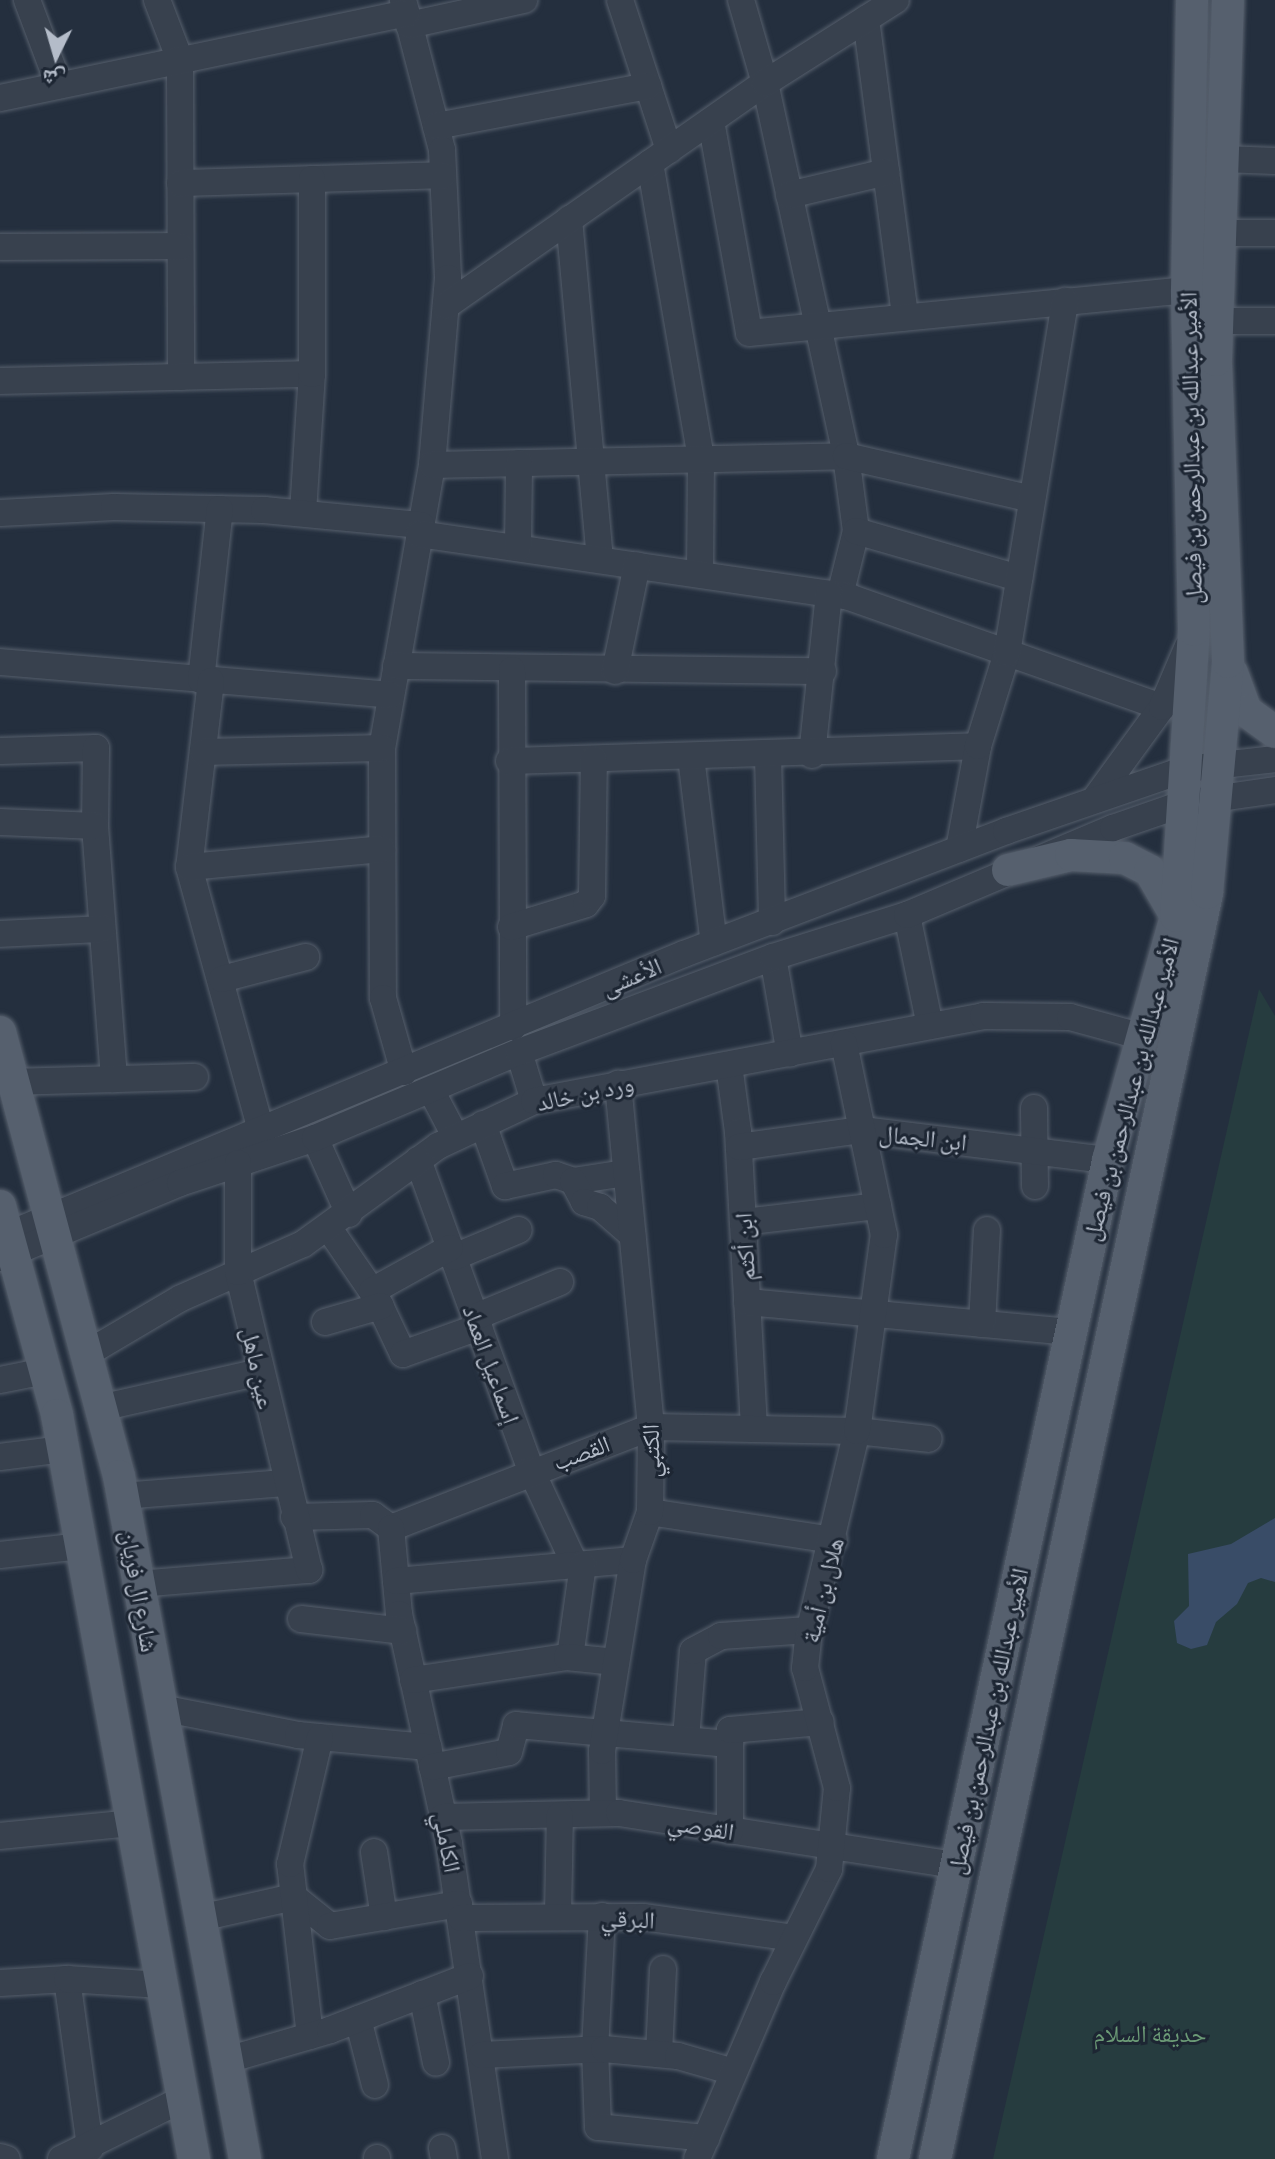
<!DOCTYPE html>
<meta charset="utf-8">
<style>
body{margin:0}
#map{position:relative;width:1275px;height:2159px;overflow:hidden;background:#242f3e;font-family:Barlow,"Noto Naskh Arabic",sans-serif}
div>[style]{position:absolute}
[style*='--x']{left:calc(var(--x)*1px);top:calc(var(--y)*1px);width:calc(var(--w)*1px);rotate:calc(var(--a)*1deg)}
.green>*{inset:0;background:#263c3f}
.water>*{inset:0;background:#394c67}
.roads{filter:drop-shadow(0 0 2px #565f6c) drop-shadow(0 0 2px #565f6c)}
.minor>*{height:26px;margin:-13px;padding:0 13px;transform-origin:13px;border-radius:13px;background:#38414e}
.major>*{height:32px;margin:-16px;padding:0 16px;transform-origin:16px;border-radius:16px;background:#56606e}
span{translate:-50% -50%;white-space:nowrap;text-align:center;line-height:1.15;-webkit-text-stroke:6px #1d2633;paint-order:stroke}
.street-label{font-size:24px;color:#b4bcc9}
.park-label{font-size:24px;color:#6b9a76}
.north{position:absolute;left:16px;top:16px;width:80px;height:80px;-webkit-text-stroke:6px #1d2633;paint-order:stroke;rotate:185deg;font-size:22px;font-weight:700;line-height:32px;text-align:center;color:#b4bcc9}
.north::after{content:'';display:block;margin:auto;width:28px;height:36px;background:#b4bcc9;clip-path:polygon(50% 0,100% 100%,50% 72%,0 100%)}
</style>
<div id="map">
<div class="green">
<div style="clip-path:polygon(1259px 989px,1275px 1016px,1275px 2159px,993px 2159px)"></div>
</div>
<div class="water">
<div style="clip-path:polygon(1275px 1518px,1275px 1582px,1261px 1578px,1248px 1583px,1237px 1604px,1216px 1622px,1207px 1645px,1191px 1649px,1177px 1643px,1174px 1621px,1189px 1606px,1188px 1554px,1231px 1544px)"></div>
</div>
<div class="roads">
<div class="minor">
<div style="--x:27;--y:0;--w:91;--a:69.4"></div>
<div style="--x:157;--y:0;--w:64;--a:69"></div>
<div style="--x:180;--y:60;--w:317;--a:89.8"></div>
<div style="--x:403;--y:0;--w:155;--a:75.4"></div>
<div style="--x:442;--y:150;--w:128;--a:87.3"></div>
<div style="--x:448;--y:278;--w:188;--a:94.9"></div>
<div style="--x:432;--y:465;--w:287;--a:100"></div>
<div style="--x:382;--y:748;--w:250;--a:89.8"></div>
<div style="--x:383;--y:998;--w:77;--a:74.2"></div>
<div style="--x:620;--y:0;--w:158;--a:71.9"></div>
<div style="--x:741;--y:0;--w:86;--a:73.9"></div>
<div style="--x:765;--y:83;--w:382;--a:77.7"></div>
<div style="--x:846;--y:456;--w:76;--a:82.4"></div>
<div style="--x:856;--y:531;--w:66;--a:104"></div>
<div style="--x:866;--y:19;--w:301;--a:82.5"></div>
<div style="--x:409;--y:25;--w:118;--a:-12.3"></div>
<div style="--x:0;--y:98;--w:415;--a:-11.8"></div>
<div style="--x:711;--y:121;--w:215;--a:79.8"></div>
<div style="--x:749;--y:333;--w:440;--a:-5.6"></div>
<div style="--x:436;--y:126;--w:216;--a:-10.7"></div>
<div style="--x:1223;--y:159;--w:52;--a:2.2"></div>
<div style="--x:650;--y:163;--w:300;--a:80.2"></div>
<div style="--x:701;--y:459;--w:115;--a:90.5"></div>
<div style="--x:180;--y:183;--w:263;--a:-1.7"></div>
<div style="--x:789;--y:195;--w:100;--a:-13.3"></div>
<div style="--x:569;--y:219;--w:341;--a:84.8"></div>
<div style="--x:1221;--y:233;--w:54;--a:0"></div>
<div style="--x:0;--y:247;--w:180;--a:-0.3"></div>
<div style="--x:446;--y:306;--w:389;--a:-35"></div>
<div style="--x:765;--y:83;--w:155;--a:-32.4"></div>
<div style="--x:1218;--y:321;--w:57;--a:0"></div>
<div style="--x:0;--y:381;--w:312;--a:-1.3"></div>
<div style="--x:432;--y:465;--w:414;--a:-1.2"></div>
<div style="--x:846;--y:456;--w:191;--a:13"></div>
<div style="--x:303;--y:512;--w:138;--a:-86.3"></div>
<div style="--x:312;--y:374;--w:195;--a:-90"></div>
<div style="--x:0;--y:513;--w:114;--a:-3"></div>
<div style="--x:114;--y:507;--w:150;--a:1.1"></div>
<div style="--x:264;--y:510;--w:158;--a:5.5"></div>
<div style="--x:856;--y:531;--w:170;--a:16.1"></div>
<div style="--x:419;--y:534;--w:435;--a:8.3"></div>
<div style="--x:849;--y:597;--w:332;--a:19.4"></div>
<div style="--x:518;--y:548;--w:85;--a:-89.3"></div>
<div style="--x:0;--y:662;--w:392;--a:4.8"></div>
<div style="--x:396;--y:666;--w:427;--a:0.7"></div>
<div style="--x:512;--y:670;--w:357;--a:89.8"></div>
<div style="--x:615;--y:671;--w:108;--a:-78.3"></div>
<div style="--x:201;--y:680;--w:172;--a:-83.7"></div>
<div style="--x:211;--y:681;--w:187;--a:96.7"></div>
<div style="--x:189;--y:867;--w:273;--a:74.7"></div>
<div style="--x:0;--y:751;--w:96;--a:-1.8"></div>
<div style="--x:96;--y:748;--w:78;--a:90.7"></div>
<div style="--x:95;--y:826;--w:254;--a:85.7"></div>
<div style="--x:203;--y:752;--w:179;--a:-1.3"></div>
<div style="--x:768;--y:755;--w:167;--a:88.6"></div>
<div style="--x:812;--y:755;--w:162;--a:-84"></div>
<div style="--x:691;--y:757;--w:187;--a:83"></div>
<div style="--x:509;--y:761;--w:469;--a:-1.8"></div>
<div style="--x:1095;--y:799;--w:114;--a:-53.9"></div>
<div style="--x:1162;--y:707;--w:66;--a:-66.9"></div>
<div style="--x:0;--y:822;--w:95;--a:2.4"></div>
<div style="--x:959;--y:849;--w:105;--a:-79.5"></div>
<div style="--x:978;--y:746;--w:97;--a:-72.7"></div>
<div style="--x:1007;--y:653;--w:357;--a:-80.6"></div>
<div style="--x:189;--y:867;--w:194;--a:-5.3"></div>
<div style="--x:907;--y:915;--w:113;--a:78.3"></div>
<div style="--x:511;--y:927;--w:78;--a:-17"></div>
<div style="--x:586;--y:904;--w:10;--a:-53"></div>
<div style="--x:592;--y:896;--w:137;--a:-89.2"></div>
<div style="--x:0;--y:934;--w:102;--a:-2.8"></div>
<div style="--x:773;--y:957;--w:98;--a:80.1"></div>
<div style="--x:222;--y:979;--w:87;--a:-14.7"></div>
<div style="--x:519;--y:1052;--w:51;--a:73"></div>
<div style="--x:729;--y:1065;--w:68;--a:82.3"></div>
<div style="--x:738;--y:1132;--w:297;--a:86.9"></div>
<div style="--x:13;--y:1082;--w:182;--a:-1.6"></div>
<div style="--x:431;--y:1090;--w:52;--a:62.4"></div>
<div style="--x:1034;--y:1108;--w:78;--a:89.3"></div>
<div style="--x:483;--y:1124;--w:66;--a:70.5"></div>
<div style="--x:505;--y:1186;--w:52;--a:-12.2"></div>
<div style="--x:556;--y:1175;--w:18;--a:19"></div>
<div style="--x:573;--y:1181;--w:54;--a:-8.6"></div>
<div style="--x:315;--y:1138;--w:83;--a:65.9"></div>
<div style="--x:739;--y:1147;--w:124;--a:-7.9"></div>
<div style="--x:862;--y:1130;--w:248;--a:7"></div>
<div style="--x:418;--y:1160;--w:330;--a:70"></div>
<div style="--x:531;--y:1470;--w:105;--a:65.1"></div>
<div style="--x:573;--y:1181;--w:24;--a:62"></div>
<div style="--x:584;--y:1202;--w:17;--a:17"></div>
<div style="--x:600;--y:1207;--w:43;--a:41.2"></div>
<div style="--x:743;--y:1222;--w:136;--a:-6.8"></div>
<div style="--x:328;--y:1227;--w:85;--a:55.6"></div>
<div style="--x:376;--y:1297;--w:63;--a:64.7"></div>
<div style="--x:403;--y:1354;--w:81;--a:-19.6"></div>
<div style="--x:0;--y:1238;--w:741;--a:-22.55"></div>
<div style="--x:684;--y:954;--w:345;--a:-20.9"></div>
<div style="--x:1006;--y:831;--w:190;--a:-19"></div>
<div style="--x:1186;--y:769;--w:90;--a:-6.4"></div>
<div style="--x:454;--y:1257;--w:70;--a:-22.6"></div>
<div style="--x:0;--y:1258;--w:195;--a:-22.6"></div>
<div style="--x:180;--y:1183;--w:142;--a:-18.4"></div>
<div style="--x:315;--y:1138;--w:221;--a:-22.9"></div>
<div style="--x:519;--y:1052;--w:271;--a:-20.5"></div>
<div style="--x:773;--y:957;--w:140;--a:-17.4"></div>
<div style="--x:907;--y:915;--w:224;--a:-22.9"></div>
<div style="--x:1113;--y:828;--w:76;--a:-19.1"></div>
<div style="--x:1185;--y:803;--w:91;--a:-8.2"></div>
<div style="--x:372;--y:1291;--w:89;--a:-28.9"></div>
<div style="--x:747;--y:1302;--w:325;--a:5.3"></div>
<div style="--x:475;--y:1317;--w:92;--a:-22.4"></div>
<div style="--x:325;--y:1322;--w:58;--a:-15.9"></div>
<div style="--x:982;--y:1324;--w:94;--a:-87"></div>
<div style="--x:86;--y:1354;--w:110;--a:-30.5"></div>
<div style="--x:181;--y:1298;--w:133;--a:-23.9"></div>
<div style="--x:303;--y:1244;--w:167;--a:-36"></div>
<div style="--x:438;--y:1146;--w:106;--a:-25.1"></div>
<div style="--x:534;--y:1101;--w:457;--a:-10.7"></div>
<div style="--x:983;--y:1016;--w:87;--a:0.7"></div>
<div style="--x:1070;--y:1017;--w:76;--a:15.3"></div>
<div style="--x:0;--y:1380;--w:46;--a:-11.3"></div>
<div style="--x:100;--y:1408;--w:164;--a:-12.7"></div>
<div style="--x:0;--y:1457;--w:64;--a:-7.2"></div>
<div style="--x:122;--y:1496;--w:163;--a:-4.6"></div>
<div style="--x:650;--y:1512;--w:186;--a:8.7"></div>
<div style="--x:294;--y:1517;--w:79;--a:-1.5"></div>
<div style="--x:373;--y:1515;--w:22;--a:36"></div>
<div style="--x:391;--y:1528;--w:279;--a:-21.2"></div>
<div style="--x:651;--y:1427;--w:206;--a:1.1"></div>
<div style="--x:857;--y:1431;--w:72;--a:6.3"></div>
<div style="--x:391;--y:1528;--w:86;--a:84.7"></div>
<div style="--x:399;--y:1614;--w:235;--a:77.7"></div>
<div style="--x:449;--y:1844;--w:318;--a:81.7"></div>
<div style="--x:0;--y:1555;--w:81;--a:-6.3"></div>
<div style="--x:396;--y:1581;--w:238;--a:-5.1"></div>
<div style="--x:138;--y:1584;--w:172;--a:-4.7"></div>
<div style="--x:309;--y:1570;--w:306;--a:-103.4"></div>
<div style="--x:238;--y:1272;--w:109;--a:-90"></div>
<div style="--x:301;--y:1619;--w:103;--a:6.7"></div>
<div style="--x:570;--y:1657;--w:93;--a:-82"></div>
<div style="--x:413;--y:1680;--w:156;--a:-8.5"></div>
<div style="--x:567;--y:1657;--w:49;--a:5.8"></div>
<div style="--x:161;--y:1708;--w:140;--a:11.1"></div>
<div style="--x:298;--y:1735;--w:131;--a:5.3"></div>
<div style="--x:686;--y:1739;--w:88;--a:-85.5"></div>
<div style="--x:693;--y:1651;--w:32;--a:-28"></div>
<div style="--x:721;--y:1636;--w:88;--a:-3.9"></div>
<div style="--x:432;--y:1767;--w:78;--a:-11"></div>
<div style="--x:509;--y:1752;--w:28;--a:-75"></div>
<div style="--x:516;--y:1725;--w:215;--a:5.1"></div>
<div style="--x:603;--y:1813;--w:62;--a:-90.9"></div>
<div style="--x:602;--y:1751;--w:193;--a:-80.8"></div>
<div style="--x:633;--y:1560;--w:51;--a:-70.5"></div>
<div style="--x:650;--y:1512;--w:85;--a:-89.3"></div>
<div style="--x:651;--y:1427;--w:345;--a:-95.5"></div>
<div style="--x:443;--y:1817;--w:176;--a:-1.3"></div>
<div style="--x:619;--y:1813;--w:341;--a:8.8"></div>
<div style="--x:730;--y:1831;--w:101;--a:-90"></div>
<div style="--x:730;--y:1730;--w:91;--a:-5"></div>
<div style="--x:0;--y:1836;--w:134;--a:-5.6"></div>
<div style="--x:374;--y:1852;--w:66;--a:81.3"></div>
<div style="--x:558;--y:1915;--w:100;--a:-88.9"></div>
<div style="--x:602;--y:1916;--w:133;--a:93"></div>
<div style="--x:595;--y:2049;--w:78;--a:87.8"></div>
<div style="--x:598;--y:2127;--w:109;--a:5.8"></div>
<div style="--x:200;--y:1918;--w:96;--a:-12.6"></div>
<div style="--x:294;--y:1897;--w:46;--a:38.9"></div>
<div style="--x:330;--y:1926;--w:131;--a:-9.7"></div>
<div style="--x:461;--y:1918;--w:182;--a:-0.3"></div>
<div style="--x:643;--y:1917;--w:152;--a:7.9"></div>
<div style="--x:67;--y:1979;--w:171;--a:82.2"></div>
<div style="--x:0;--y:1983;--w:67;--a:-3.4"></div>
<div style="--x:67;--y:1979;--w:95;--a:3.6"></div>
<div style="--x:422;--y:1994;--w:70;--a:78.5"></div>
<div style="--x:358;--y:2019;--w:68;--a:75.6"></div>
<div style="--x:310;--y:2036;--w:173;--a:-96.6"></div>
<div style="--x:290;--y:1864;--w:130;--a:-76.7"></div>
<div style="--x:659;--y:2054;--w:85;--a:-87.3"></div>
<div style="--x:482;--y:2055;--w:122;--a:-2.8"></div>
<div style="--x:604;--y:2049;--w:74;--a:5.4"></div>
<div style="--x:678;--y:2056;--w:58;--a:15.9"></div>
<div style="--x:227;--y:2060;--w:107;--a:-16.2"></div>
<div style="--x:330;--y:2030;--w:150;--a:-21.1"></div>
<div style="--x:442;--y:2148;--w:11;--a:80"></div>
<div style="--x:0;--y:2157;--w:7;--a:16"></div>
<div style="--x:377;--y:2158;--w:1;--a:90"></div>
<div style="--x:61;--y:2159;--w:136;--a:-26.2"></div>
<div style="--x:697;--y:2159;--w:193;--a:-66.8"></div>
<div style="--x:773;--y:1982;--w:126;--a:-63.6"></div>
<div style="--x:829;--y:1869;--w:81;--a:-84.4"></div>
<div style="--x:837;--y:1788;--w:124;--a:-104.9"></div>
<div style="--x:805;--y:1668;--w:36;--a:-84"></div>
<div style="--x:809;--y:1632;--w:207;--a:-76.6"></div>
<div style="--x:857;--y:1431;--w:198;--a:-82.2"></div>
<div style="--x:884;--y:1235;--w:196;--a:-101.8"></div>
</div>
<div class="major">
<div style="--x:1232;--y:673;--w:40;--a:69.8"></div>
<div style="--x:1246;--y:711;--w:36;--a:36"></div>
<div style="--x:1008;--y:870;--w:65;--a:-13.4"></div>
<div style="--x:1071;--y:855;--w:54;--a:3.2"></div>
<div style="--x:1125;--y:858;--w:28;--a:27"></div>
<div style="--x:1150;--y:871;--w:52;--a:60"></div>
<div style="--x:0;--y:1032;--w:460;--a:75"></div>
<div style="--x:119;--y:1476;--w:695;--a:79.55"></div>
<div style="--x:0;--y:1206;--w:217;--a:74.7"></div>
<div style="--x:57;--y:1415;--w:757;--a:79.57"></div>
<div style="--x:893;--y:2159;--w:1022;--a:-77.85"></div>
<div style="--x:1108;--y:1160;--w:253;--a:-74.4"></div>
<div style="--x:1176;--y:916;--w:287;--a:-86.4"></div>
<div style="--x:1194;--y:630;--w:340;--a:-91.2"></div>
<div style="--x:1187;--y:290;--w:290;--a:-89"></div>
<div style="--x:935;--y:2159;--w:1295;--a:-77.87"></div>
<div style="--x:1207;--y:893;--w:232;--a:-84.8"></div>
<div style="--x:1228;--y:662;--w:302;--a:-92.3"></div>
<div style="--x:1216;--y:360;--w:360;--a:-88.1"></div>
</div>
</div>
<div class="street-label">
<span style="left:1190px;top:448px;rotate:-91deg">الأمير عبدالله بن عبدالرحمن بن فيصل</span>
<span style="left:631px;top:976px;rotate:-23deg">الأعشى</span>
<span style="left:1130px;top:1089px;rotate:-75deg">الأمير عبدالله بن عبدالرحمن بن فيصل</span>
<span style="left:585px;top:1092px;rotate:-12deg">ورد بن خالد</span>
<span style="left:923px;top:1137px;rotate:6deg">ابن الجمال</span>
<span style="left:744px;top:1247px;rotate:-93deg">ابن أكثم</span>
<span style="left:492px;top:1364px;rotate:70deg">إسماعيل العماد</span>
<span style="left:259px;top:1368px;rotate:78deg">عين ماهل</span>
<span style="left:650px;top:1451px;rotate:-91deg">الكتبي</span>
<span style="left:581px;top:1452px;rotate:-20deg">القصب</span>
<span style="left:822px;top:1590px;rotate:-76deg">هلال بن أمية</span>
<span style="left:140px;top:1591px;rotate:80deg">شارع ال فريان</span>
<span style="left:987px;top:1721px;rotate:-78deg">الأمير عبدالله بن عبدالرحمن بن فيصل</span>
<span style="left:701px;top:1826px;rotate:9deg">القوصي</span>
<span style="left:448px;top:1842px;rotate:79deg">الكاملي</span>
<span style="left:628px;top:1918px;rotate:3deg">البرقي</span>
</div>
<div class="park-label">
<span style="left:1150px;top:2033px">حديقة السلام</span>
</div>
<div class="north">ش</div>
</div>
